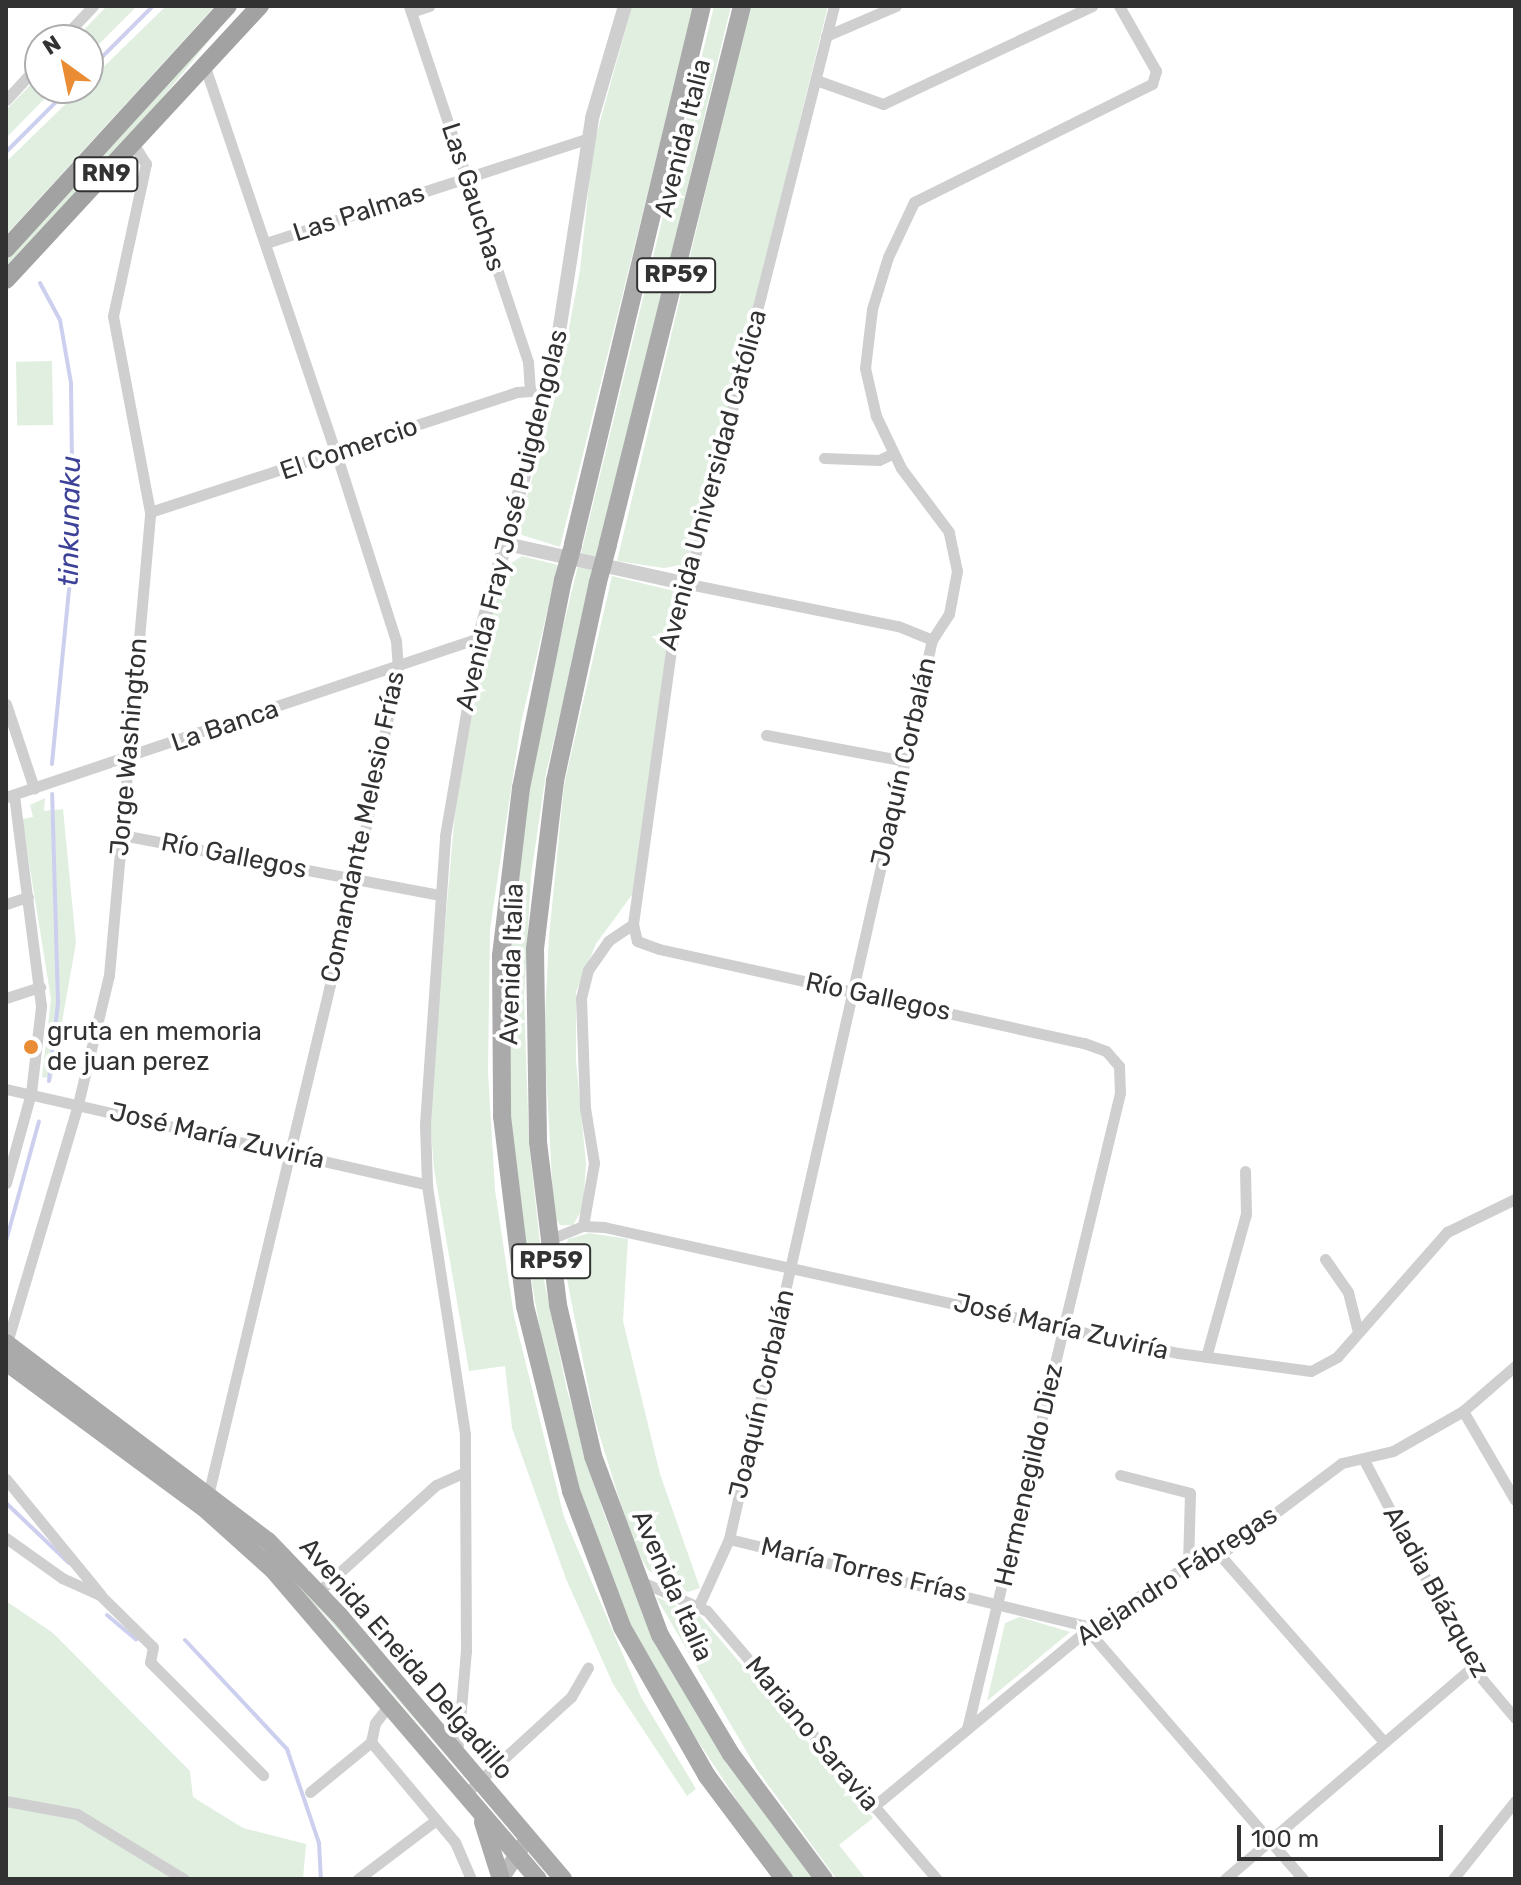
<!DOCTYPE html>
<meta charset="utf-8">
<style>
body{margin:0}
#map{position:relative;width:1521px;height:1885px;overflow:hidden;background:#fff;font-family:Rubik,sans-serif}
div>[style]{position:absolute}
[style*='--x']{left:calc(var(--x)*1px);top:calc(var(--y)*1px);width:calc(var(--w)*1px);rotate:calc(var(--a)*1deg)}
.green>*{inset:0;background:#e1efe1;transform-origin:0 0}
.stream>*{height:4px;margin:-2px;padding:0 2px;transform-origin:2px;border-radius:2px;background:#cdcfee}
.minor>*{height:11px;margin:-5.5px;padding:0 5.5px;transform-origin:5.5px;border-radius:5.5px;background:#cfcfcf}
.tertiary>*{height:14px;margin:-7px;padding:0 7px;transform-origin:7px;border-radius:7px;background:#cfcfcf}
.secondary>*{height:16px;margin:-8px;padding:0 8px;transform-origin:8px;border-radius:8px;background:#bcbcbc}
.primary>*{height:18px;margin:-9px;padding:0 9px;transform-origin:9px;border-radius:9px;background:#aaa}
.trunk>*{height:18px;margin:-9px;padding:0 9px;transform-origin:9px;border-radius:9px;background:#a2a2a2}
.primary-bridge>*{height:18px;margin:-9px;padding:0 9px;transform-origin:9px;border-radius:9px;background:#aaa}
.dots>*{width:22px;height:22px;translate:-50% -50%;box-sizing:border-box;border:4px solid #fff;border-radius:50%}
span{translate:-50% -50%;white-space:nowrap;text-align:center;line-height:1.15;-webkit-text-stroke:8px #fff;paint-order:stroke}
.shield-label span{padding:2px 6px;background:#fff;border:2px solid;border-radius:6px;-webkit-text-stroke-width:0}
.shield-label{font-size:24px;color:#323232;font-weight:700}
.street-label{font-size:26px;color:#323232}
.poi-label{font-size:26px;color:#323232}
.left{translate:0 -50%;text-align:left}
.water-label{font-size:28px;color:#3d4298;font-style:italic}
.frame{position:absolute;inset:0;border:8px solid #323232;pointer-events:none}
.north{position:absolute;left:24px;top:24px;width:80px;height:80px;box-sizing:border-box;background:#fff;border:2px solid #adadad;border-radius:50%;rotate:327deg;font-size:22px;font-weight:700;line-height:32px;text-align:center;color:#323232}
.north::after{content:'';display:block;margin:auto;width:28px;height:36px;background:#ea8c34;clip-path:polygon(50% 0,100% 100%,50% 72%,0 100%)}
.scale{position:absolute;left:1237px;top:1825px;width:206px;height:36px;box-sizing:border-box;border:4px solid #323232;border-top:0;padding-left:10px;font-size:24px;line-height:28px;white-space:nowrap;color:#323232;-webkit-text-stroke:6px #fff;paint-order:stroke}
</style>
<div id="map">
<div class="green">
<div style="clip-path:polygon(107px 6px,137px 6px,88px 55px,88px 40px,74px 40px)"></div>
<div style="clip-path:polygon(166px 6px,215px 6px,6px 235px,6px 162px,82px 88px,88px 88px,88px 82px)"></div>
<div style="clip-path:polygon(632px 6px,694px 6px,560px 547px,522px 535px,518px 528px,557px 391px,580px 270px,593px 147px)"></div>
<div style="clip-path:polygon(714px 6px,731px 6px,546px 773px,531px 876px,524px 997px,529px 1143px,544px 1280px,567px 1390px,604px 1514px,649px 1628px,707px 1731px,814px 1879px,789px 1879px,643px 1658px,579px 1493px,549px 1384px,512px 1164px,508px 958px,515px 865px,540px 722px)"></div>
<div style="clip-path:polygon(750px 6px,828px 6px,694px 549px,682px 565px,664px 568px,617px 561px)"></div>
<div style="clip-path:polygon(221px 26px,133px 134px,6px 271px,6px 258px)"></div>
<div style="clip-path:polygon(40px 75px,40px 88px,55px 88px,6px 138px,6px 110px)"></div>
<div style="left:52px;top:361px;width:64px;height:36px;rotate:89deg"></div>
<div style="clip-path:polygon(522px 556px,558px 565px,521px 723px,490px 929px,488px 1072px,495px 1190px,514px 1316px,564px 1517px,641px 1697px,696px 1789px,687px 1796px,613px 1684px,566px 1579px,512px 1428px,505px 1366px,469px 1371px,434px 1169px,429px 1108px,460px 756px,474px 678px,507px 566px)"></div>
<div style="clip-path:polygon(612px 576px,674px 591px,634px 892px,596px 944px,576px 992px,576px 1061px,586px 1163px,583px 1208px,573px 1225px,560px 1225px,554px 1216px,544px 1035px,549px 937px,564px 785px)"></div>
<div style="clip-path:polygon(45px 798px,44px 811px,63px 809px,76px 943px,52px 1079px,42px 1077px,51px 999px,22px 819px,33px 817px,30px 805px)"></div>
<div style="clip-path:polygon(589px 1233px,628px 1239px,623px 1321px,660px 1474px,700px 1588px,688px 1592px,648px 1570px,632px 1541px,594px 1417px,563px 1259px,568px 1239px)"></div>
<div style="clip-path:polygon(239px 1524px,327px 1611px,455px 1766px,324px 1614px,237px 1527px)"></div>
<div style="clip-path:polygon(656px 1597px,699px 1615px,873px 1818px,839px 1845px,866px 1879px,835px 1877px,758px 1771px)"></div>
<div style="clip-path:polygon(6px 1601px,53px 1633px,190px 1771px,193px 1797px,243px 1828px,306px 1844px,303px 1879px,6px 1879px)"></div>
<div style="clip-path:polygon(1020px 1617px,1070px 1632px,987px 1701px,1005px 1623px)"></div>
</div>
<div class="stream">
<div style="--x:88;--y:71;--w:92;--a:-45"></div>
<div style="--x:6;--y:152;--w:91;--a:-45"></div>
<div style="--x:40;--y:283;--w:42;--a:61.6"></div>
<div style="--x:60;--y:320;--w:64;--a:80.1"></div>
<div style="--x:71;--y:383;--w:166;--a:89.3"></div>
<div style="--x:73;--y:549;--w:216;--a:95.6"></div>
<div style="--x:49;--y:1081;--w:79;--a:-83.4"></div>
<div style="--x:58;--y:1003;--w:209;--a:-91.6"></div>
<div style="--x:6;--y:1241;--w:124;--a:-74.6"></div>
<div style="--x:6;--y:1503;--w:87;--a:43.6"></div>
<div style="--x:107;--y:1615;--w:38;--a:40"></div>
<div style="--x:185;--y:1640;--w:149;--a:46.9"></div>
<div style="--x:287;--y:1749;--w:99;--a:71.2"></div>
<div style="--x:319;--y:1843;--w:36;--a:87"></div>
</div>
<div class="minor">
<div style="--x:409;--y:6;--w:375;--a:71.5"></div>
<div style="--x:528;--y:362;--w:27;--a:86"></div>
<div style="--x:411;--y:12;--w:19;--a:-18"></div>
<div style="--x:826;--y:36;--w:76;--a:-23.2"></div>
<div style="--x:61;--y:40;--w:47;--a:-46.7"></div>
<div style="--x:205;--y:67;--w:408;--a:71.3"></div>
<div style="--x:336;--y:453;--w:197;--a:72.3"></div>
<div style="--x:396;--y:641;--w:26;--a:86"></div>
<div style="--x:398;--y:667;--w:217;--a:101.4"></div>
<div style="--x:355;--y:880;--w:637;--a:103.43"></div>
<div style="--x:816;--y:80;--w:71;--a:19.7"></div>
<div style="--x:883;--y:104;--w:231;--a:-25.1"></div>
<div style="--x:6;--y:100;--w:50;--a:-47.4"></div>
<div style="--x:266;--y:243;--w:340;--a:-18"></div>
<div style="--x:824;--y:458;--w:55;--a:2.1"></div>
<div style="--x:879;--y:460;--w:14;--a:-25"></div>
<div style="--x:150;--y:512;--w:386;--a:-18.1"></div>
<div style="--x:517;--y:392;--w:31;--a:-4"></div>
<div style="--x:684;--y:583;--w:218;--a:11.4"></div>
<div style="--x:898;--y:626;--w:37;--a:22"></div>
<div style="--x:6;--y:704;--w:89;--a:71.6"></div>
<div style="--x:766;--y:735;--w:141;--a:10.6"></div>
<div style="--x:6;--y:797;--w:499;--a:-18.6"></div>
<div style="--x:122;--y:835;--w:324;--a:10.7"></div>
<div style="--x:6;--y:904;--w:23;--a:-18"></div>
<div style="--x:633;--y:924;--w:17;--a:77"></div>
<div style="--x:637;--y:941;--w:23;--a:20"></div>
<div style="--x:659;--y:949;--w:435;--a:12.5"></div>
<div style="--x:1084;--y:1043;--w:23;--a:20"></div>
<div style="--x:1106;--y:1051;--w:20;--a:49"></div>
<div style="--x:1119;--y:1066;--w:27;--a:88"></div>
<div style="--x:1120;--y:1093;--w:654;--a:103.53"></div>
<div style="--x:6;--y:998;--w:36;--a:-18"></div>
<div style="--x:6;--y:1089;--w:432;--a:12.8"></div>
<div style="--x:6;--y:1183;--w:93;--a:-74.5"></div>
<div style="--x:31;--y:1093;--w:88;--a:-83.4"></div>
<div style="--x:41;--y:1006;--w:213;--a:-97.3"></div>
<div style="--x:583;--y:1226;--w:64;--a:-80.1"></div>
<div style="--x:594;--y:1163;--w:56;--a:-99.3"></div>
<div style="--x:585;--y:1108;--w:110;--a:-92.1"></div>
<div style="--x:581;--y:998;--w:29;--a:-76"></div>
<div style="--x:588;--y:970;--w:35;--a:-55"></div>
<div style="--x:608;--y:941;--w:30;--a:-34"></div>
<div style="--x:633;--y:924;--w:321;--a:-82.1"></div>
<div style="--x:677;--y:606;--w:49;--a:-69.7"></div>
<div style="--x:694;--y:560;--w:571;--a:-75.82"></div>
<div style="--x:548;--y:1240;--w:38;--a:-22"></div>
<div style="--x:583;--y:1226;--w:21;--a:3"></div>
<div style="--x:604;--y:1227;--w:588;--a:12.38"></div>
<div style="--x:1178;--y:1353;--w:134;--a:7.7"></div>
<div style="--x:1311;--y:1371;--w:30;--a:-28"></div>
<div style="--x:1337;--y:1357;--w:167;--a:-48.7"></div>
<div style="--x:1447;--y:1232;--w:76;--a:-25.9"></div>
<div style="--x:1325;--y:1259;--w:40;--a:55.1"></div>
<div style="--x:1348;--y:1292;--w:38;--a:76"></div>
<div style="--x:6;--y:1346;--w:252;--a:-73.4"></div>
<div style="--x:78;--y:1104;--w:133;--a:-76.5"></div>
<div style="--x:109;--y:975;--w:465;--a:-84.9"></div>
<div style="--x:150;--y:512;--w:199;--a:-100.7"></div>
<div style="--x:113;--y:316;--w:156;--a:-77.8"></div>
<div style="--x:146;--y:164;--w:22;--a:-122"></div>
<div style="--x:1206;--y:1357;--w:148;--a:-74.4"></div>
<div style="--x:1246;--y:1214;--w:43;--a:-91.3"></div>
<div style="--x:1463;--y:1411;--w:103;--a:59.7"></div>
<div style="--x:1364;--y:1460;--w:233;--a:62.4"></div>
<div style="--x:1472;--y:1667;--w:67;--a:49.9"></div>
<div style="--x:1120;--y:1475;--w:72;--a:14.4"></div>
<div style="--x:1190;--y:1493;--w:72;--a:91.6"></div>
<div style="--x:6;--y:1479;--w:149;--a:50.7"></div>
<div style="--x:6;--y:1538;--w:69;--a:35.5"></div>
<div style="--x:62;--y:1578;--w:42;--a:24.1"></div>
<div style="--x:100;--y:1595;--w:74;--a:44.5"></div>
<div style="--x:153;--y:1647;--w:15;--a:101"></div>
<div style="--x:150;--y:1662;--w:160;--a:45"></div>
<div style="--x:729;--y:1539;--w:364;--a:13.7"></div>
<div style="--x:1083;--y:1625;--w:336;--a:49.1"></div>
<div style="--x:1219;--y:1554;--w:250;--a:48.7"></div>
<div style="--x:640;--y:1581;--w:73;--a:24.1"></div>
<div style="--x:707;--y:1611;--w:353;--a:49.4"></div>
<div style="--x:318;--y:1592;--w:159;--a:-42.2"></div>
<div style="--x:436;--y:1485;--w:30;--a:-24"></div>
<div style="--x:699;--y:1605;--w:72;--a:-65.6"></div>
<div style="--x:729;--y:1539;--w:922;--a:-77.28"></div>
<div style="--x:932;--y:640;--w:31;--a:-57"></div>
<div style="--x:949;--y:614;--w:44;--a:-79.5"></div>
<div style="--x:957;--y:571;--w:40;--a:-102"></div>
<div style="--x:949;--y:532;--w:80;--a:-126.9"></div>
<div style="--x:901;--y:468;--w:58;--a:-115.7"></div>
<div style="--x:876;--y:416;--w:49;--a:-102.9"></div>
<div style="--x:865;--y:368;--w:59;--a:-83.2"></div>
<div style="--x:872;--y:309;--w:54;--a:-72.9"></div>
<div style="--x:888;--y:257;--w:61;--a:-64.7"></div>
<div style="--x:914;--y:202;--w:266;--a:-26.4"></div>
<div style="--x:1152;--y:84;--w:14;--a:-73"></div>
<div style="--x:1156;--y:71;--w:75;--a:-119.6"></div>
<div style="--x:371;--y:1742;--w:131;--a:50"></div>
<div style="--x:455;--y:1842;--w:40;--a:66.6"></div>
<div style="--x:457;--y:1755;--w:104;--a:-85.1"></div>
<div style="--x:466;--y:1651;--w:217;--a:-90.3"></div>
<div style="--x:465;--y:1434;--w:252;--a:-98.7"></div>
<div style="--x:427;--y:1185;--w:61;--a:-91.9"></div>
<div style="--x:425;--y:1124;--w:289;--a:-86"></div>
<div style="--x:445;--y:836;--w:201;--a:-80.3"></div>
<div style="--x:310;--y:1792;--w:79;--a:-39.3"></div>
<div style="--x:371;--y:1742;--w:19;--a:-78"></div>
<div style="--x:375;--y:1723;--w:23;--a:-52"></div>
<div style="--x:464;--y:1795;--w:145;--a:-42.5"></div>
<div style="--x:571;--y:1697;--w:34;--a:-60"></div>
<div style="--x:6;--y:1801;--w:72;--a:10.4"></div>
<div style="--x:77;--y:1814;--w:125;--a:31.3"></div>
<div style="--x:873;--y:1807;--w:279;--a:-39.6"></div>
<div style="--x:1088;--y:1629;--w:119;--a:-32.6"></div>
<div style="--x:1188;--y:1565;--w:41;--a:-21.5"></div>
<div style="--x:1226;--y:1550;--w:145;--a:-36.9"></div>
<div style="--x:1342;--y:1463;--w:52;--a:-13.2"></div>
<div style="--x:1393;--y:1451;--w:81;--a:-29.7"></div>
<div style="--x:1463;--y:1411;--w:69;--a:-40.9"></div>
<div style="--x:358;--y:1879;--w:98;--a:-37.1"></div>
<div style="--x:1225;--y:1879;--w:326;--a:-40.6"></div>
<div style="--x:1453;--y:1879;--w:100;--a:-51.5"></div>
</div>
<div class="tertiary">
<div style="--x:506;--y:544;--w:182;--a:12.4"></div>
<div style="--x:479;--y:638;--w:277;--a:-74.5"></div>
<div style="--x:553;--y:371;--w:256;--a:-81.2"></div>
<div style="--x:592;--y:118;--w:117;--a:-73.6"></div>
</div>
<div class="secondary">
<div style="--x:501;--y:1879;--w:48;--a:-57"></div>
</div>
<div class="primary">
<div style="--x:573;--y:544;--w:553;--a:-76.52"></div>
<div style="--x:608;--y:544;--w:554;--a:-76.01"></div>
<div style="--x:563;--y:580;--w:212;--a:101.4"></div>
<div style="--x:521;--y:788;--w:169;--a:96.8"></div>
<div style="--x:501;--y:956;--w:160;--a:89.6"></div>
<div style="--x:502;--y:1116;--w:191;--a:83.1"></div>
<div style="--x:525;--y:1306;--w:191;--a:76"></div>
<div style="--x:571;--y:1491;--w:145;--a:69.4"></div>
<div style="--x:622;--y:1627;--w:172;--a:60.3"></div>
<div style="--x:707;--y:1776;--w:129;--a:53.2"></div>
<div style="--x:598;--y:582;--w:204;--a:102.2"></div>
<div style="--x:555;--y:781;--w:169;--a:96.8"></div>
<div style="--x:535;--y:949;--w:193;--a:89.1"></div>
<div style="--x:538;--y:1142;--w:164;--a:83"></div>
<div style="--x:558;--y:1305;--w:155;--a:76.9"></div>
<div style="--x:593;--y:1456;--w:191;--a:69.5"></div>
<div style="--x:660;--y:1635;--w:139;--a:59.2"></div>
<div style="--x:731;--y:1754;--w:156;--a:53.4"></div>
<div style="--x:6;--y:1343;--w:328;--a:37.1"></div>
<div style="--x:268;--y:1541;--w:104;--a:46.2"></div>
<div style="--x:340;--y:1616;--w:345;--a:49.7"></div>
<div style="--x:6;--y:1362;--w:245;--a:36.4"></div>
<div style="--x:203;--y:1507;--w:94;--a:42"></div>
<div style="--x:273;--y:1570;--w:407;--a:49.4"></div>
<div style="--x:483;--y:1822;--w:60;--a:72.5"></div>
</div>
<div class="trunk">
<div style="--x:6;--y:249;--w:329;--a:-47.6"></div>
<div style="--x:6;--y:280;--w:374;--a:-47.2"></div>
</div>
<div class="primary-bridge">
<div style="--x:563;--y:580;--w:37;--a:-74"></div>
<div style="--x:598;--y:582;--w:39;--a:-75"></div>
</div>
<div class="dots">
<div style="left:31px;top:1047px;background:#ea8c34"></div>
</div>
<div class="shield-label">
<span style="left:106px;top:174px">RN9</span>
<span style="left:676px;top:275px">RP59</span>
<span style="left:551px;top:1261px">RP59</span>
</div>
<div class="street-label">
<span style="left:683px;top:138px;rotate:-76deg">Avenida Italia</span>
<span style="left:473px;top:197px;rotate:72deg">Las Gauchas</span>
<span style="left:359px;top:213px;rotate:-18deg">Las Palmas</span>
<span style="left:349px;top:449px;rotate:-19deg">El Comercio</span>
<span style="left:713px;top:480px;rotate:-75deg">Avenida Universidad Católica</span>
<span style="left:512px;top:520px;rotate:-76deg">Avenida Fray José Puigdengolas</span>
<span style="left:225px;top:726px;rotate:-19deg">La Banca</span>
<span style="left:129px;top:747px;rotate:-85deg">Jorge Washington</span>
<span style="left:904px;top:762px;rotate:-77deg">Joaquín Corbalán</span>
<span style="left:363px;top:827px;rotate:-78deg">Comandante Melesio Frías</span>
<span style="left:234px;top:856px;rotate:11deg">Río Gallegos</span>
<span style="left:512px;top:964px;rotate:-88deg">Avenida Italia</span>
<span style="left:878px;top:997px;rotate:12deg">Río Gallegos</span>
<span style="left:217px;top:1136px;rotate:13deg">José María Zuviría</span>
<span style="left:1061px;top:1327px;rotate:13deg">José María Zuviría</span>
<span style="left:762px;top:1394px;rotate:-77deg">Joaquín Corbalán</span>
<span style="left:1029px;top:1475px;rotate:-77deg">Hermenegildo Diez</span>
<span style="left:864px;top:1570px;rotate:13deg">María Torres Frías</span>
<span style="left:1177px;top:1576px;rotate:-33deg">Alejandro Fábregas</span>
<span style="left:672px;top:1586px;rotate:66deg">Avenida Italia</span>
<span style="left:1436px;top:1592px;rotate:61deg">Aladia Blázquez</span>
<span style="left:406px;top:1659px;rotate:49deg">Avenida Eneida Delgadillo</span>
<span style="left:812px;top:1734px;rotate:50deg">Mariano Saravia</span>
</div>
<div class="poi-label">
<span class="left" style="left:47px;top:1047px">gruta en memoria<br>de juan perez</span>
</div>
<div class="water-label">
<span style="left:70px;top:521px;rotate:-89deg">tinkunaku</span>
</div>
<div class="frame"></div>
<div class="north">N</div>
<div class="scale">100 m</div>
</div>
